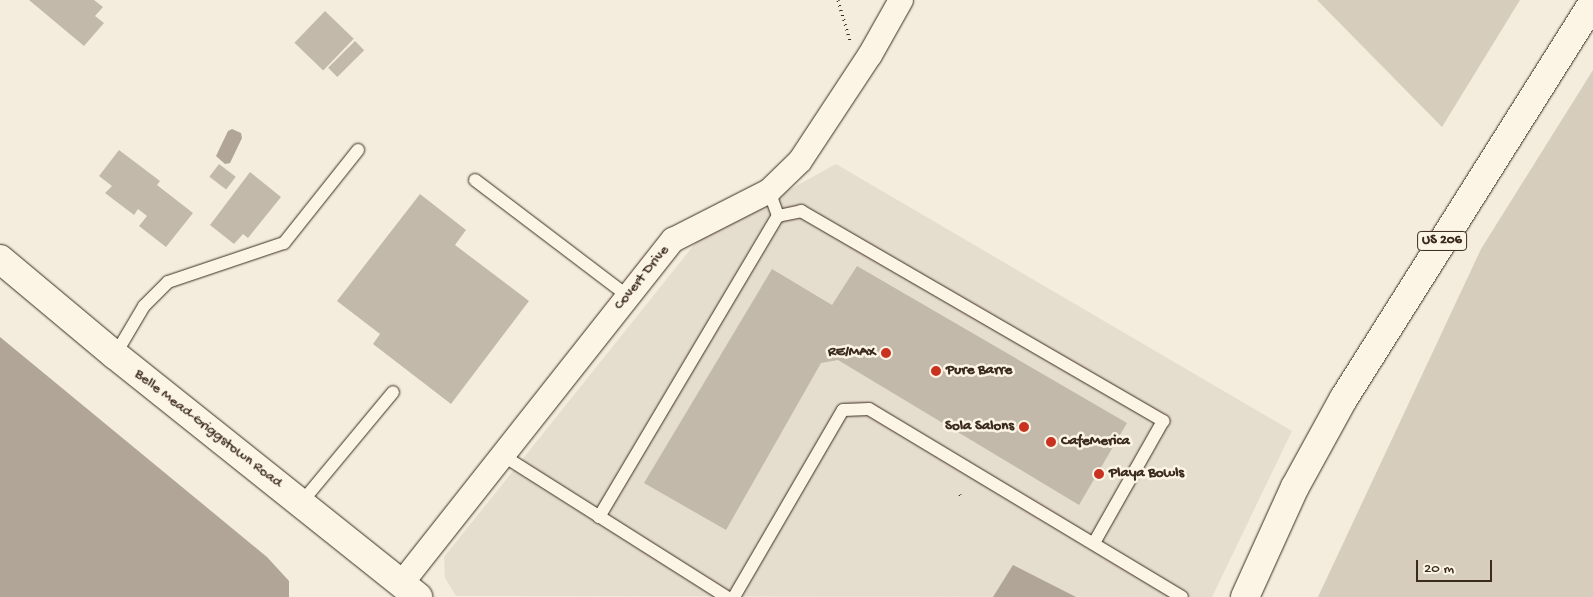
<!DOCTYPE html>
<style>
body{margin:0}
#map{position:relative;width:1593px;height:597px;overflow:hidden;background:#f4eddd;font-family:"Gochi Hand",sans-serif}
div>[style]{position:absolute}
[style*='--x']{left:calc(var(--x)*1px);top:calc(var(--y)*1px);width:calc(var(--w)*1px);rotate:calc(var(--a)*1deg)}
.built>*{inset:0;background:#e5ddce}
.green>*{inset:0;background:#d6cdbd}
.water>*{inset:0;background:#b0a596}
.building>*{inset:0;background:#c3b9aa;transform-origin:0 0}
.path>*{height:3px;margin-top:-1.5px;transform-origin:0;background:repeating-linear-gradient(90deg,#3b2a1e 0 1px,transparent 0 5px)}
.roads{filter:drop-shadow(0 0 1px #3b2a1e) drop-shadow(0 0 1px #3b2a1e)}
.service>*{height:12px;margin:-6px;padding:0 6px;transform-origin:6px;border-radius:6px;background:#fcf5e5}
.minor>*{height:24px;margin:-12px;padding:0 12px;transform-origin:12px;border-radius:12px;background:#fcf5e5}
.tertiary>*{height:28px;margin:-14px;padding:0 14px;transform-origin:14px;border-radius:14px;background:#fcf5e5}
.trunk>*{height:28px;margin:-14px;padding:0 14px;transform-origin:14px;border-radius:14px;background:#fcf5e5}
.dots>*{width:14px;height:14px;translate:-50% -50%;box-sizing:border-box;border:2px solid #fcf5e5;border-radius:50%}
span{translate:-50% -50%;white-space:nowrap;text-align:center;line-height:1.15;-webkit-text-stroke:5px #fcf5e5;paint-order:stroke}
.shield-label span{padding:1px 4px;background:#fcf5e5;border:1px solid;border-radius:4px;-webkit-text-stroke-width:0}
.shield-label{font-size:14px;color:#3b2a1e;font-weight:700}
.street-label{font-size:15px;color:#3b2a1e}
.poi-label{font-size:15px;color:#3b2a1e;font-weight:700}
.right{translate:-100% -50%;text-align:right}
.left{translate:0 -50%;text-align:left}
.scale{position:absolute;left:1416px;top:560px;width:76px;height:22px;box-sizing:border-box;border:2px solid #3b2a1e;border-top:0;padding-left:6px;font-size:15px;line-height:18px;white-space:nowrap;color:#3b2a1e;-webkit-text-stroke:4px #fcf5e5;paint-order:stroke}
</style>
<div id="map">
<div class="built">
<div style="clip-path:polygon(836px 164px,1292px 431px,1212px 597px,456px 596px,445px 578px,444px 557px,698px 240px)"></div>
</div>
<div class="green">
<div style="clip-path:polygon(1317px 0,1520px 0,1442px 127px)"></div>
<div style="clip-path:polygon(1593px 70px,1593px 597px,1318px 597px,1481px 249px)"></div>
</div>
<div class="water">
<div style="clip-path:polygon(232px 129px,241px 133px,242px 138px,230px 163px,225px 164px,216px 156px,228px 131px)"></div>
<div style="clip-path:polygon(0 337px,267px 557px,289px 581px,289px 597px,0 597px)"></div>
<div style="clip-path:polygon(1013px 565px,1076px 597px,993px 597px)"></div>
</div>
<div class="building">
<div style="clip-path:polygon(29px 0,94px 0,103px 7px,95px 16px,104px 23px,84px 46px)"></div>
<div style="left:325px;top:11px;width:40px;height:44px;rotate:44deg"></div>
<div style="left:355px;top:41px;width:13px;height:38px;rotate:45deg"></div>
<div style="clip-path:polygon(119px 150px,160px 181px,157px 185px,193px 213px,166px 247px,139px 226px,147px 216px,138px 209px,134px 215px,105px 193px,112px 186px,99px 176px)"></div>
<div style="left:219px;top:164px;width:21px;height:16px;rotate:37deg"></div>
<div style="clip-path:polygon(250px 172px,281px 197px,248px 238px,243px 234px,234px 244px,210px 225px)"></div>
<div style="clip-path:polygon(420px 194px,466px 230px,455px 245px,529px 301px,451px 404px,373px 344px,380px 334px,337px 301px)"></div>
<div style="clip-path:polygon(857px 266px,1127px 423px,1079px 505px,838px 360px,821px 363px,726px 530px,644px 483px,772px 269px,832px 305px)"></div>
</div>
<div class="path">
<div style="--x:838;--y:0;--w:42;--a:73.3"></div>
<div style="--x:960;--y:494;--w:4;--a:76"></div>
</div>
<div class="roads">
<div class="service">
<div style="--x:475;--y:180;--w:192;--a:37.2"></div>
<div style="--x:769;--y:191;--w:27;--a:70"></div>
<div style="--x:115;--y:355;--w:57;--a:-59.4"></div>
<div style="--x:144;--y:306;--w:34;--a:-45"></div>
<div style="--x:168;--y:282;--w:122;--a:-18.6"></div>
<div style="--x:284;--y:243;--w:119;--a:-51.5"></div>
<div style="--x:502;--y:455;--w:266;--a:32.3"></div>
<div style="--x:301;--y:503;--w:144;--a:-50.3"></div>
<div style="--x:599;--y:517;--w:350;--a:-59.3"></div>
<div style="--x:778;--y:216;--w:24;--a:-12"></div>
<div style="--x:801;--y:211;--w:419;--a:30.1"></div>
<div style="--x:1163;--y:421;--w:140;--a:119.5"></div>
<div style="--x:734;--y:597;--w:216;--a:-59.8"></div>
<div style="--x:843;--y:410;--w:26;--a:-2"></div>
<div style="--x:869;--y:409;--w:365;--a:31"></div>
</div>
<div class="minor">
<div style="--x:401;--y:584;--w:439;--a:-51.7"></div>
<div style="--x:673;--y:240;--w:108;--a:-27"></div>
<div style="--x:769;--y:191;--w:43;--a:-44.1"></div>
<div style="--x:800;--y:161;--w:127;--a:-56.6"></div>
<div style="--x:870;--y:55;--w:63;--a:-60.6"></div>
</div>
<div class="tertiary">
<div style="--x:0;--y:259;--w:150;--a:39.9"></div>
<div style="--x:115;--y:355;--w:388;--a:38.6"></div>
</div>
<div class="trunk">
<div style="--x:1245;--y:597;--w:121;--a:-65.6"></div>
<div style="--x:1295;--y:487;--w:102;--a:-61.2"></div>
<div style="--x:1344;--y:398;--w:467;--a:-57.8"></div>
</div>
</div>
<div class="dots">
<div style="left:886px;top:353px;background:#c8321e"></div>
<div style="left:936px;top:371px;background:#c8321e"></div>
<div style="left:1024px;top:427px;background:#c8321e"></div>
<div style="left:1051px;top:442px;background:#c8321e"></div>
<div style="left:1099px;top:474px;background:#c8321e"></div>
</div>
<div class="shield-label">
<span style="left:1442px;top:241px">US 206</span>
</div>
<div class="street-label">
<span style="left:642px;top:278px;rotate:-51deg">Covert Drive</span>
<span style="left:208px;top:429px;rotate:38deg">Belle Mead-Griggstown Road</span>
</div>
<div class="poi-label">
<span class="right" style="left:876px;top:353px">RE/MAX</span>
<span class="left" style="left:946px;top:371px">Pure Barre</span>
<span class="right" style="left:1014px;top:427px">Sola Salons</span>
<span class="left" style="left:1061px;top:442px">CafeMerica</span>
<span class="left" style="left:1109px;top:474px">Playa Bowls</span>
</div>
<div class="scale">20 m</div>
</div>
